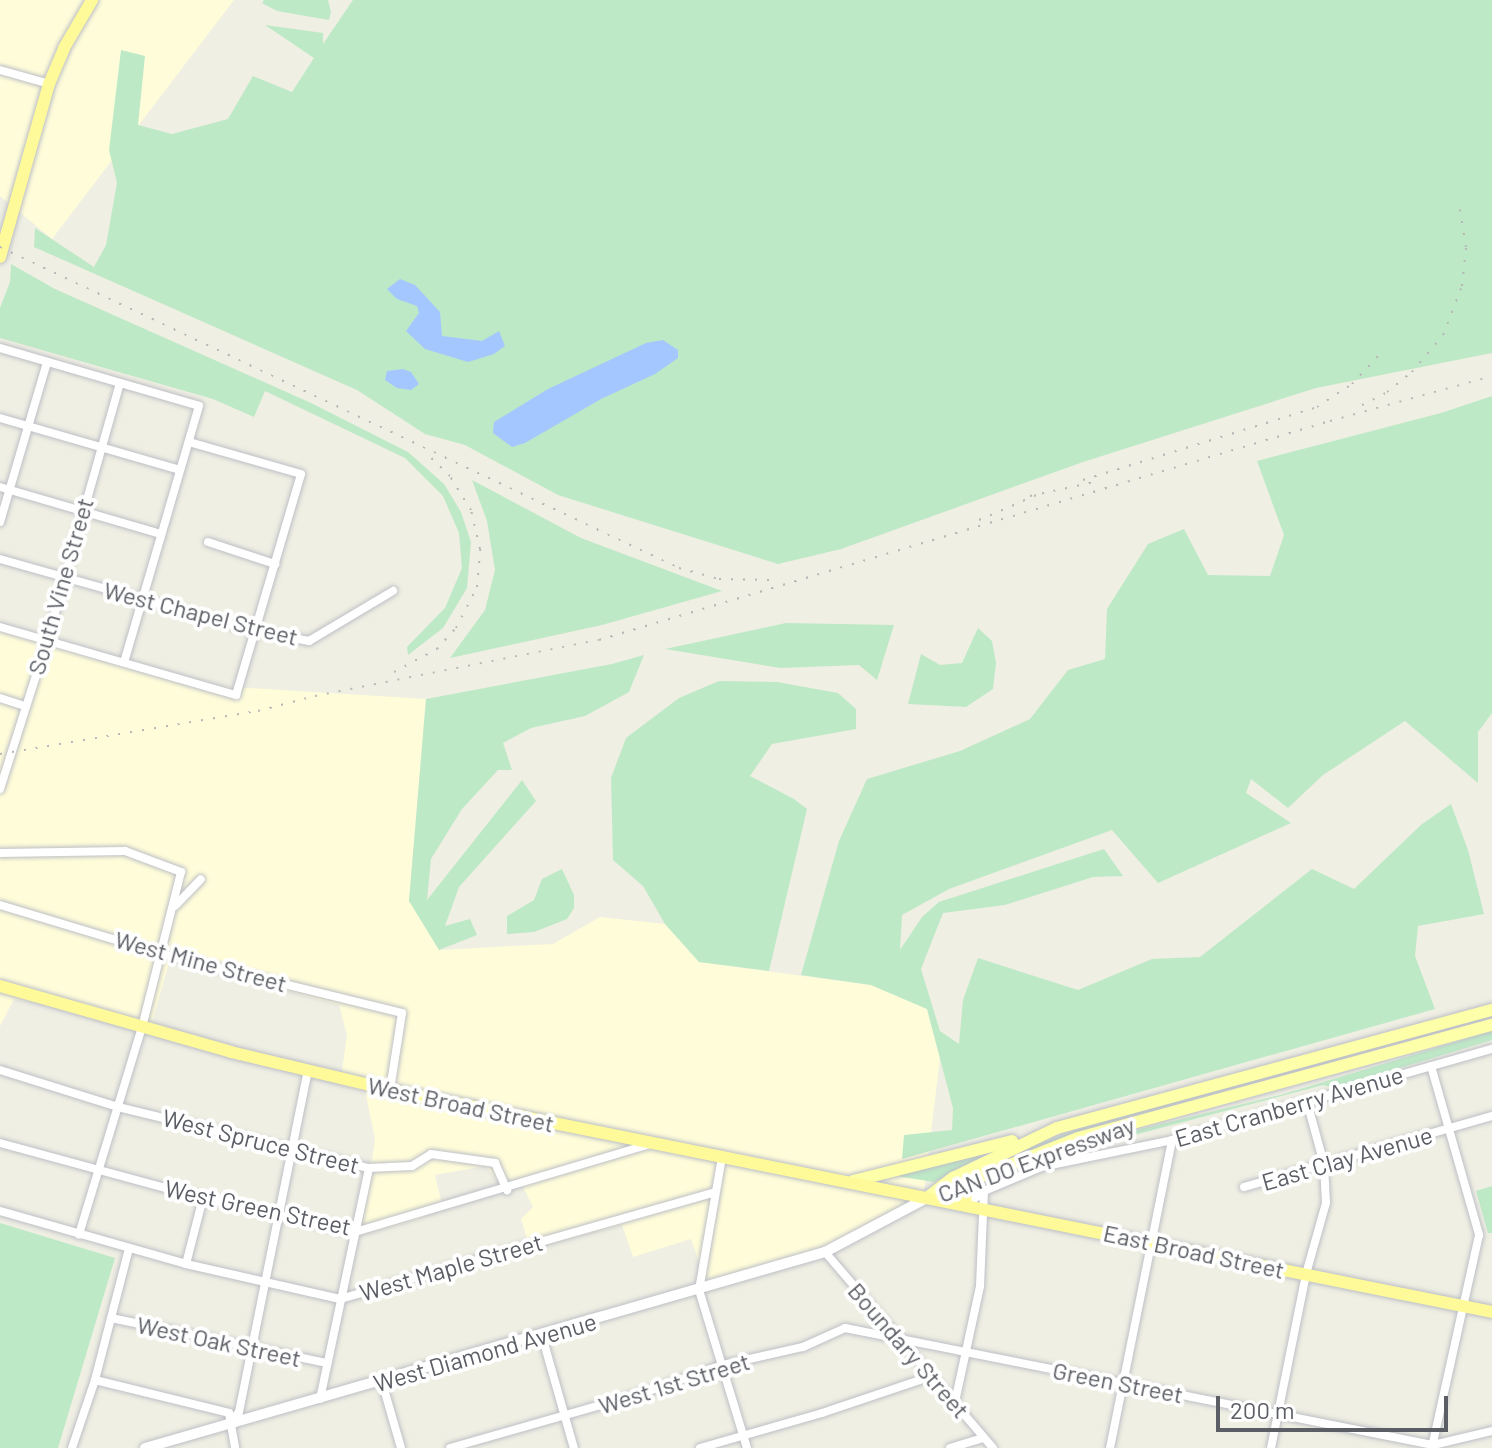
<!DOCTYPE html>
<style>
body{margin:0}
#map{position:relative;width:1492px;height:1448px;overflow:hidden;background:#efefe3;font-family:Barlow,sans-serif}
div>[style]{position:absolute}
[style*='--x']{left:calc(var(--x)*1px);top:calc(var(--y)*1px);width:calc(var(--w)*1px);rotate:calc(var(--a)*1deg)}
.commercial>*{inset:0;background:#fffdd9}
.green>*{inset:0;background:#bee9c6}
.water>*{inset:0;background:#a4c7ff}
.roads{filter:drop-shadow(0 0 2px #bdbfc6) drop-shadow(0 0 2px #bdbfc6)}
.minor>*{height:8px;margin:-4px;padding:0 4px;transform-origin:4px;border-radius:4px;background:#fff}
.tertiary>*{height:10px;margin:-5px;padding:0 5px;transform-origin:5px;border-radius:5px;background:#fff}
.primary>*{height:12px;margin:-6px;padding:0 6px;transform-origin:6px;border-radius:6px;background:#fdffa9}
.trunk>*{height:12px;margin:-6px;padding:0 6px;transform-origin:6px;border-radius:6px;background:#fefa9a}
.rail>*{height:2px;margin-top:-1px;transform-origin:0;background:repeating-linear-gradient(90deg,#b7b7b8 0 2px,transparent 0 12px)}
span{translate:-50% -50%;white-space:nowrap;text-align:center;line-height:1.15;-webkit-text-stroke:8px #fff;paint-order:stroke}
.street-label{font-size:24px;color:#5b5e65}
.scale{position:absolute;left:1216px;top:1396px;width:232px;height:36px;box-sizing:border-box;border:4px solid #5b5e65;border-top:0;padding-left:10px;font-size:24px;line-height:28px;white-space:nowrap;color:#5b5e65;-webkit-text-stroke:6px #fff;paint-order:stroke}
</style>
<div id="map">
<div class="commercial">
<div style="clip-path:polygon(0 0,234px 0,52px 239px,0 196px)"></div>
<div style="clip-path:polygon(0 629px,202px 685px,426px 699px,409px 900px,439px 950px,553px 944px,600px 917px,665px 924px,699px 962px,871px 985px,927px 1009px,940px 1058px,922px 1208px,709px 1292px,691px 1239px,633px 1257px,622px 1225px,530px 1249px,521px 1219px,533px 1207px,523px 1187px,498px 1181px,485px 1166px,435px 1175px,442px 1205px,420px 1219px,361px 1235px,375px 1139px,365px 1091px,340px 1085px,347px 1035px,339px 1005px,170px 960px,152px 1023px,14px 999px,0 1026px)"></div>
</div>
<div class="green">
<div style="clip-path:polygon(264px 0,328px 0,331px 12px,329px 20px,277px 11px,262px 3px)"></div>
<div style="clip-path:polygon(353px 0,1492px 0,1492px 353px,1316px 388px,1083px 462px,841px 549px,778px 564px,558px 495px,465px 445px,425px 434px,357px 390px,34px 247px,35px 228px,94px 267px,106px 245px,117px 183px,109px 150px,121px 50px,145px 56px,138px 125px,172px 134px,228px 119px,253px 76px,292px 92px,314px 58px,265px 25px,323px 33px,323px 44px)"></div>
<div style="clip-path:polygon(11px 264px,55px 289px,311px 403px,408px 452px,444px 484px,461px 512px,471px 542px,467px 588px,443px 628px,408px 655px,407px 647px,445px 608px,462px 568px,459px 533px,443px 496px,405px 458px,265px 391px,254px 417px,213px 399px,0 338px,0 308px,10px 282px)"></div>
<div style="clip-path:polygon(1492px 396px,1492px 713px,1478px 732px,1478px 783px,1405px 721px,1323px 775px,1288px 808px,1251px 779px,1246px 793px,1291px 823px,1158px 883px,1112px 830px,949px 889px,902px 915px,900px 950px,922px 917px,939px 902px,1104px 849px,1123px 876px,1093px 877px,1005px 905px,943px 913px,921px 969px,940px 1031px,959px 1044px,963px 1000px,978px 958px,1078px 990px,1152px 959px,1200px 957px,1312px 869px,1354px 889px,1422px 824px,1451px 804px,1468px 850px,1484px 914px,1418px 926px,1415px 956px,1435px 1009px,902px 1159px,904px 1135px,952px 1130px,953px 1108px,927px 1009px,871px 985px,801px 975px,839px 841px,867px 779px,960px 751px,1030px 719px,1068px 670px,1105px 659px,1107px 609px,1148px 544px,1184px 529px,1208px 575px,1270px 576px,1284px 535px,1257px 461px,1441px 413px)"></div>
<div style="clip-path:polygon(472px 480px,581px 538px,722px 591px,602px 625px,450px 658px,485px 610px,495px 570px,487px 521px)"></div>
<div style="clip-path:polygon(786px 623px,894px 625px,877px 680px,859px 665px,780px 668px,665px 649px)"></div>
<div style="clip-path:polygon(978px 628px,992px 641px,996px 663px,993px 689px,966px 707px,908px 704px,921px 654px,940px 665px,962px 663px)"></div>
<div style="clip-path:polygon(644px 655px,629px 692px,585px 716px,531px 728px,503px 743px,512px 770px,498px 770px,462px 809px,431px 859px,427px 900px,522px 780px,536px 801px,459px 887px,445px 926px,470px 919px,477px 935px,439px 950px,409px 901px,426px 699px,612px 664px)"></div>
<div style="clip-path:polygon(719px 681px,777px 682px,838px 693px,856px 709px,856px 729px,772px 744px,750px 776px,794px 799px,807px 809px,769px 971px,699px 962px,665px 924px,643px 886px,613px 860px,611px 778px,626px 738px,679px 698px)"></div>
<div style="clip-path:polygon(562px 869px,574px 895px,574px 908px,567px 919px,534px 932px,507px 934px,507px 916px,534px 900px,542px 879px)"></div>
<div style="clip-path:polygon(1488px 1017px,1107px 1123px,998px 1163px,1006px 1156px,1067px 1133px,1122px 1116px)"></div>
<div style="clip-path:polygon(1492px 1031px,1492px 1040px,1334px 1088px,1323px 1085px,1100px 1144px,1009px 1172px,985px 1183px,983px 1181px,1036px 1159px,1120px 1134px,1284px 1094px)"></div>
<div style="clip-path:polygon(989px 1153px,934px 1182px,896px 1176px)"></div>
<div style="clip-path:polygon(1492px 1186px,1492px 1233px,1488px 1233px,1476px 1191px)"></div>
<div style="clip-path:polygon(0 1223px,115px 1258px,58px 1448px,0 1448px)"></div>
</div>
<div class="water">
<div style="clip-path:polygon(400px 279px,415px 285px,440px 312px,442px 336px,482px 341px,499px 331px,505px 346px,494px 354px,468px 362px,425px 349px,406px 331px,419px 313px,417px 306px,397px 299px,387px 289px)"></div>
<div style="clip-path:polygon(663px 340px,678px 350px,678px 358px,655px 374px,601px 399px,525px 443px,512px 447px,493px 433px,494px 422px,548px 389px,646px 343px)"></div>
<div style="clip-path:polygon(403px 369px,411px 372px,419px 384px,411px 390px,397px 388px,385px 380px,387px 371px)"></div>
</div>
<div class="roads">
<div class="minor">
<div style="--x:0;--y:70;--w:51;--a:15.9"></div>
<div style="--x:0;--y:348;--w:207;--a:16.2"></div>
<div style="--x:199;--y:406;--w:267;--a:106.3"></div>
<div style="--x:0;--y:418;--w:187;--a:16.1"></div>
<div style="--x:0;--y:487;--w:168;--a:16.3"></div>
<div style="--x:0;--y:522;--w:167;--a:-73.6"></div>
<div style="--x:208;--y:542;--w:71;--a:18.2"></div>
<div style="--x:0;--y:559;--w:265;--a:15.8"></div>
<div style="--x:255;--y:631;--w:55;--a:10.5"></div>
<div style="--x:309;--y:641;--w:98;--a:-30.8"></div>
<div style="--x:0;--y:627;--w:246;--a:16.1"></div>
<div style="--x:236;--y:695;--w:230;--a:-73.6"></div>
<div style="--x:301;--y:474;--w:116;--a:-164.1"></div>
<div style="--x:0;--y:698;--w:26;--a:18"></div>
<div style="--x:0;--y:789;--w:155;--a:-72.4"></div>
<div style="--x:47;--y:641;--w:268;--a:-74.2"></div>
<div style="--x:0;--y:853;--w:125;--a:-0.9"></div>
<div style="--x:125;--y:851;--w:60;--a:20.6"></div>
<div style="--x:181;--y:872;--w:160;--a:104.1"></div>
<div style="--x:142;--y:1027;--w:217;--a:106.9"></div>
<div style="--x:0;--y:905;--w:169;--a:16.8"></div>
<div style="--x:162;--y:954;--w:247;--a:13.8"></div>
<div style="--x:402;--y:1013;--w:78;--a:98.9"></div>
<div style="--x:175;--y:906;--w:37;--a:-46"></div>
<div style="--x:1431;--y:1066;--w:176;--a:74.1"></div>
<div style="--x:1479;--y:1235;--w:217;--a:102.5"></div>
<div style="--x:0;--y:1070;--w:124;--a:17.4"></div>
<div style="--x:118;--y:1107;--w:258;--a:13.7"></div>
<div style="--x:369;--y:1168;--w:43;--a:-2.7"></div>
<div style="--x:412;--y:1166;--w:22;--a:-32"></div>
<div style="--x:431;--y:1154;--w:65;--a:8"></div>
<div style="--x:495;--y:1163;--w:30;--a:66"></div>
<div style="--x:0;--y:1143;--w:210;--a:15.2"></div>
<div style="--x:203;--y:1198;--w:156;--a:12.6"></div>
<div style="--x:355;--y:1232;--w:309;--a:-16.6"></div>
<div style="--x:722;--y:1157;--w:135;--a:99.8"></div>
<div style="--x:699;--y:1290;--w:165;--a:73.1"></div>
<div style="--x:1244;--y:1187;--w:258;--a:-16"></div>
<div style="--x:968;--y:1204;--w:21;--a:-39"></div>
<div style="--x:984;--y:1191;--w:62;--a:-22.8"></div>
<div style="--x:1041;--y:1167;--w:134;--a:-11.6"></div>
<div style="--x:1172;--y:1140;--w:333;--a:-15.9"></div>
<div style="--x:0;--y:1211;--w:193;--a:15.9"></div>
<div style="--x:186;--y:1264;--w:158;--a:12.8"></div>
<div style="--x:340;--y:1299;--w:390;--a:-15.9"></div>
<div style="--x:825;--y:1252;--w:258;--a:49.4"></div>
<div style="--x:186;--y:1264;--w:68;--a:-75.6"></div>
<div style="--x:111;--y:1318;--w:221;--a:11.8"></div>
<div style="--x:542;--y:1336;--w:116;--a:74.1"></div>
<div style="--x:95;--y:1380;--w:138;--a:13.8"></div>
<div style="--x:229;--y:1413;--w:36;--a:80"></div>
<div style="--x:382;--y:1382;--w:69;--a:73.9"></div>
<div style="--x:320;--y:1399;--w:236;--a:-78"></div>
<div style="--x:955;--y:1402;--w:119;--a:-77.8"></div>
<div style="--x:980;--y:1286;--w:95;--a:-87.6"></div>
<div style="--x:230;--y:1423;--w:14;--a:-51"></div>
<div style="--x:239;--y:1412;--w:349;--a:-78.6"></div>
<div style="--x:72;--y:1448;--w:72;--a:-71.3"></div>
<div style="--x:95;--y:1380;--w:135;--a:-75.5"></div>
<div style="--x:450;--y:1448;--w:201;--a:-15.9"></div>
<div style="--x:643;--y:1393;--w:85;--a:-19.3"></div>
<div style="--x:723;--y:1365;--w:82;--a:-12.7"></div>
<div style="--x:803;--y:1347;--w:46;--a:-24.3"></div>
<div style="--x:845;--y:1328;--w:600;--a:11.25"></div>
<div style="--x:1433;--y:1445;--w:61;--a:-13.3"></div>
<div style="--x:700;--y:1448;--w:127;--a:-16"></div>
<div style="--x:822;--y:1413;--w:116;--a:-18.6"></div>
<div style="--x:950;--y:1448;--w:34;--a:-17"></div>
<div style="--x:1110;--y:1448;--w:314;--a:-78.6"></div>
<div style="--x:1271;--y:1448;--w:177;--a:-78.6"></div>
<div style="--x:1306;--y:1274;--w:74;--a:-74.3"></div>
<div style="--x:1326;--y:1203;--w:39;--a:-93"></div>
<div style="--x:1324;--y:1164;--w:64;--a:-105.3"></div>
</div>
<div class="tertiary">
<div style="--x:145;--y:1448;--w:708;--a:-16.08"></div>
<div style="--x:825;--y:1252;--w:115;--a:-27.9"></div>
</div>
<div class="primary">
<div style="--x:853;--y:1181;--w:164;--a:-14.1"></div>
<div style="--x:944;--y:1191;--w:144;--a:-21.6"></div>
<div style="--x:1078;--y:1138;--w:429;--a:-15.3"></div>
<div style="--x:927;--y:1198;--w:33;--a:-38"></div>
<div style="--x:953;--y:1178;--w:115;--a:-25.7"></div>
<div style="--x:1057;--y:1128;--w:451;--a:-15.2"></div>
</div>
<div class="trunk">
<div style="--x:0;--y:257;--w:180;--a:-74.2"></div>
<div style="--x:49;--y:84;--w:39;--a:-67"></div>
<div style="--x:64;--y:48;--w:56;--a:-59.7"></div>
<div style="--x:0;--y:986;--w:240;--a:15.9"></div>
<div style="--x:231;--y:1052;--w:163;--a:13.4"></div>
<div style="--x:390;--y:1090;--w:1124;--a:11.39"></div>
<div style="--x:965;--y:1204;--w:23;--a:-85"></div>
</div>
</div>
<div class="rail">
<div style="--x:0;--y:247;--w:751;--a:25.3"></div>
<div style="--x:679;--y:568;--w:41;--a:15.4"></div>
<div style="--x:719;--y:579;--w:56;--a:1"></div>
<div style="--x:1362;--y:405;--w:28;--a:-27"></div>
<div style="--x:1387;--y:392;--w:32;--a:-39"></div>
<div style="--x:1412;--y:372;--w:48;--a:-50"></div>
<div style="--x:1443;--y:335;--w:53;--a:-68.8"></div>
<div style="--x:1462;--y:286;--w:39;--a:-84"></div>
<div style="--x:1466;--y:247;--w:44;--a:-99.2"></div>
<div style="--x:1083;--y:480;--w:245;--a:-17.3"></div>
<div style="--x:1317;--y:407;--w:42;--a:-33.3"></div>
<div style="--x:1352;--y:384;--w:41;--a:-47"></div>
<div style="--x:1030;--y:496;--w:66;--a:-12.3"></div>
<div style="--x:979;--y:520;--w:68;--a:-23.5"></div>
<div style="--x:394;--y:672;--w:49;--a:-28.1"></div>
<div style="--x:437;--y:649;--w:28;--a:-48"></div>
<div style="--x:456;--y:628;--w:46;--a:-62.9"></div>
<div style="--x:477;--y:587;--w:38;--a:-85"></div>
<div style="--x:480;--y:549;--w:40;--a:-103"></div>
<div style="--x:471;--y:510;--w:40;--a:-122"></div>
<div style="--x:450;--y:476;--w:30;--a:-136"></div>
<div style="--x:0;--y:754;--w:262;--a:-9.5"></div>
<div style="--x:258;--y:711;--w:59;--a:-14.7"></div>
<div style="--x:315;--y:696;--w:289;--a:-11.2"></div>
<div style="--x:599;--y:640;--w:763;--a:-16.68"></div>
<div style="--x:1330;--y:421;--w:168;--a:-15.5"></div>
</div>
<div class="street-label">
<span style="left:60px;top:586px;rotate:-74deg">South Vine Street</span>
<span style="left:201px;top:613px;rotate:14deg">West Chapel Street</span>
<span style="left:201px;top:961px;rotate:15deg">West Mine Street</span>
<span style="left:461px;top:1104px;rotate:12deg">West Broad Street</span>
<span style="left:1289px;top:1106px;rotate:-16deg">East Cranberry Avenue</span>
<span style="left:261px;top:1141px;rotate:14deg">West Spruce Street</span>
<span style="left:1347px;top:1158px;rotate:-16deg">East Clay Avenue</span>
<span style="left:1036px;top:1159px;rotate:-20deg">CAN DO Expressway</span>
<span style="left:258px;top:1207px;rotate:12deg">West Green Street</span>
<span style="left:1194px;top:1251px;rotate:12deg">East Broad Street</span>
<span style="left:451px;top:1267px;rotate:-16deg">West Maple Street</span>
<span style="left:219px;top:1341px;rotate:12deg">West Oak Street</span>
<span style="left:909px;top:1350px;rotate:49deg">Boundary Street</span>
<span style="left:485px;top:1352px;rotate:-16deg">West Diamond Avenue</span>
<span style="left:1118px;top:1382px;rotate:11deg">Green Street</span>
<span style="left:674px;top:1383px;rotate:-17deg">West 1st Street</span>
</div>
<div class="scale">200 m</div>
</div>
